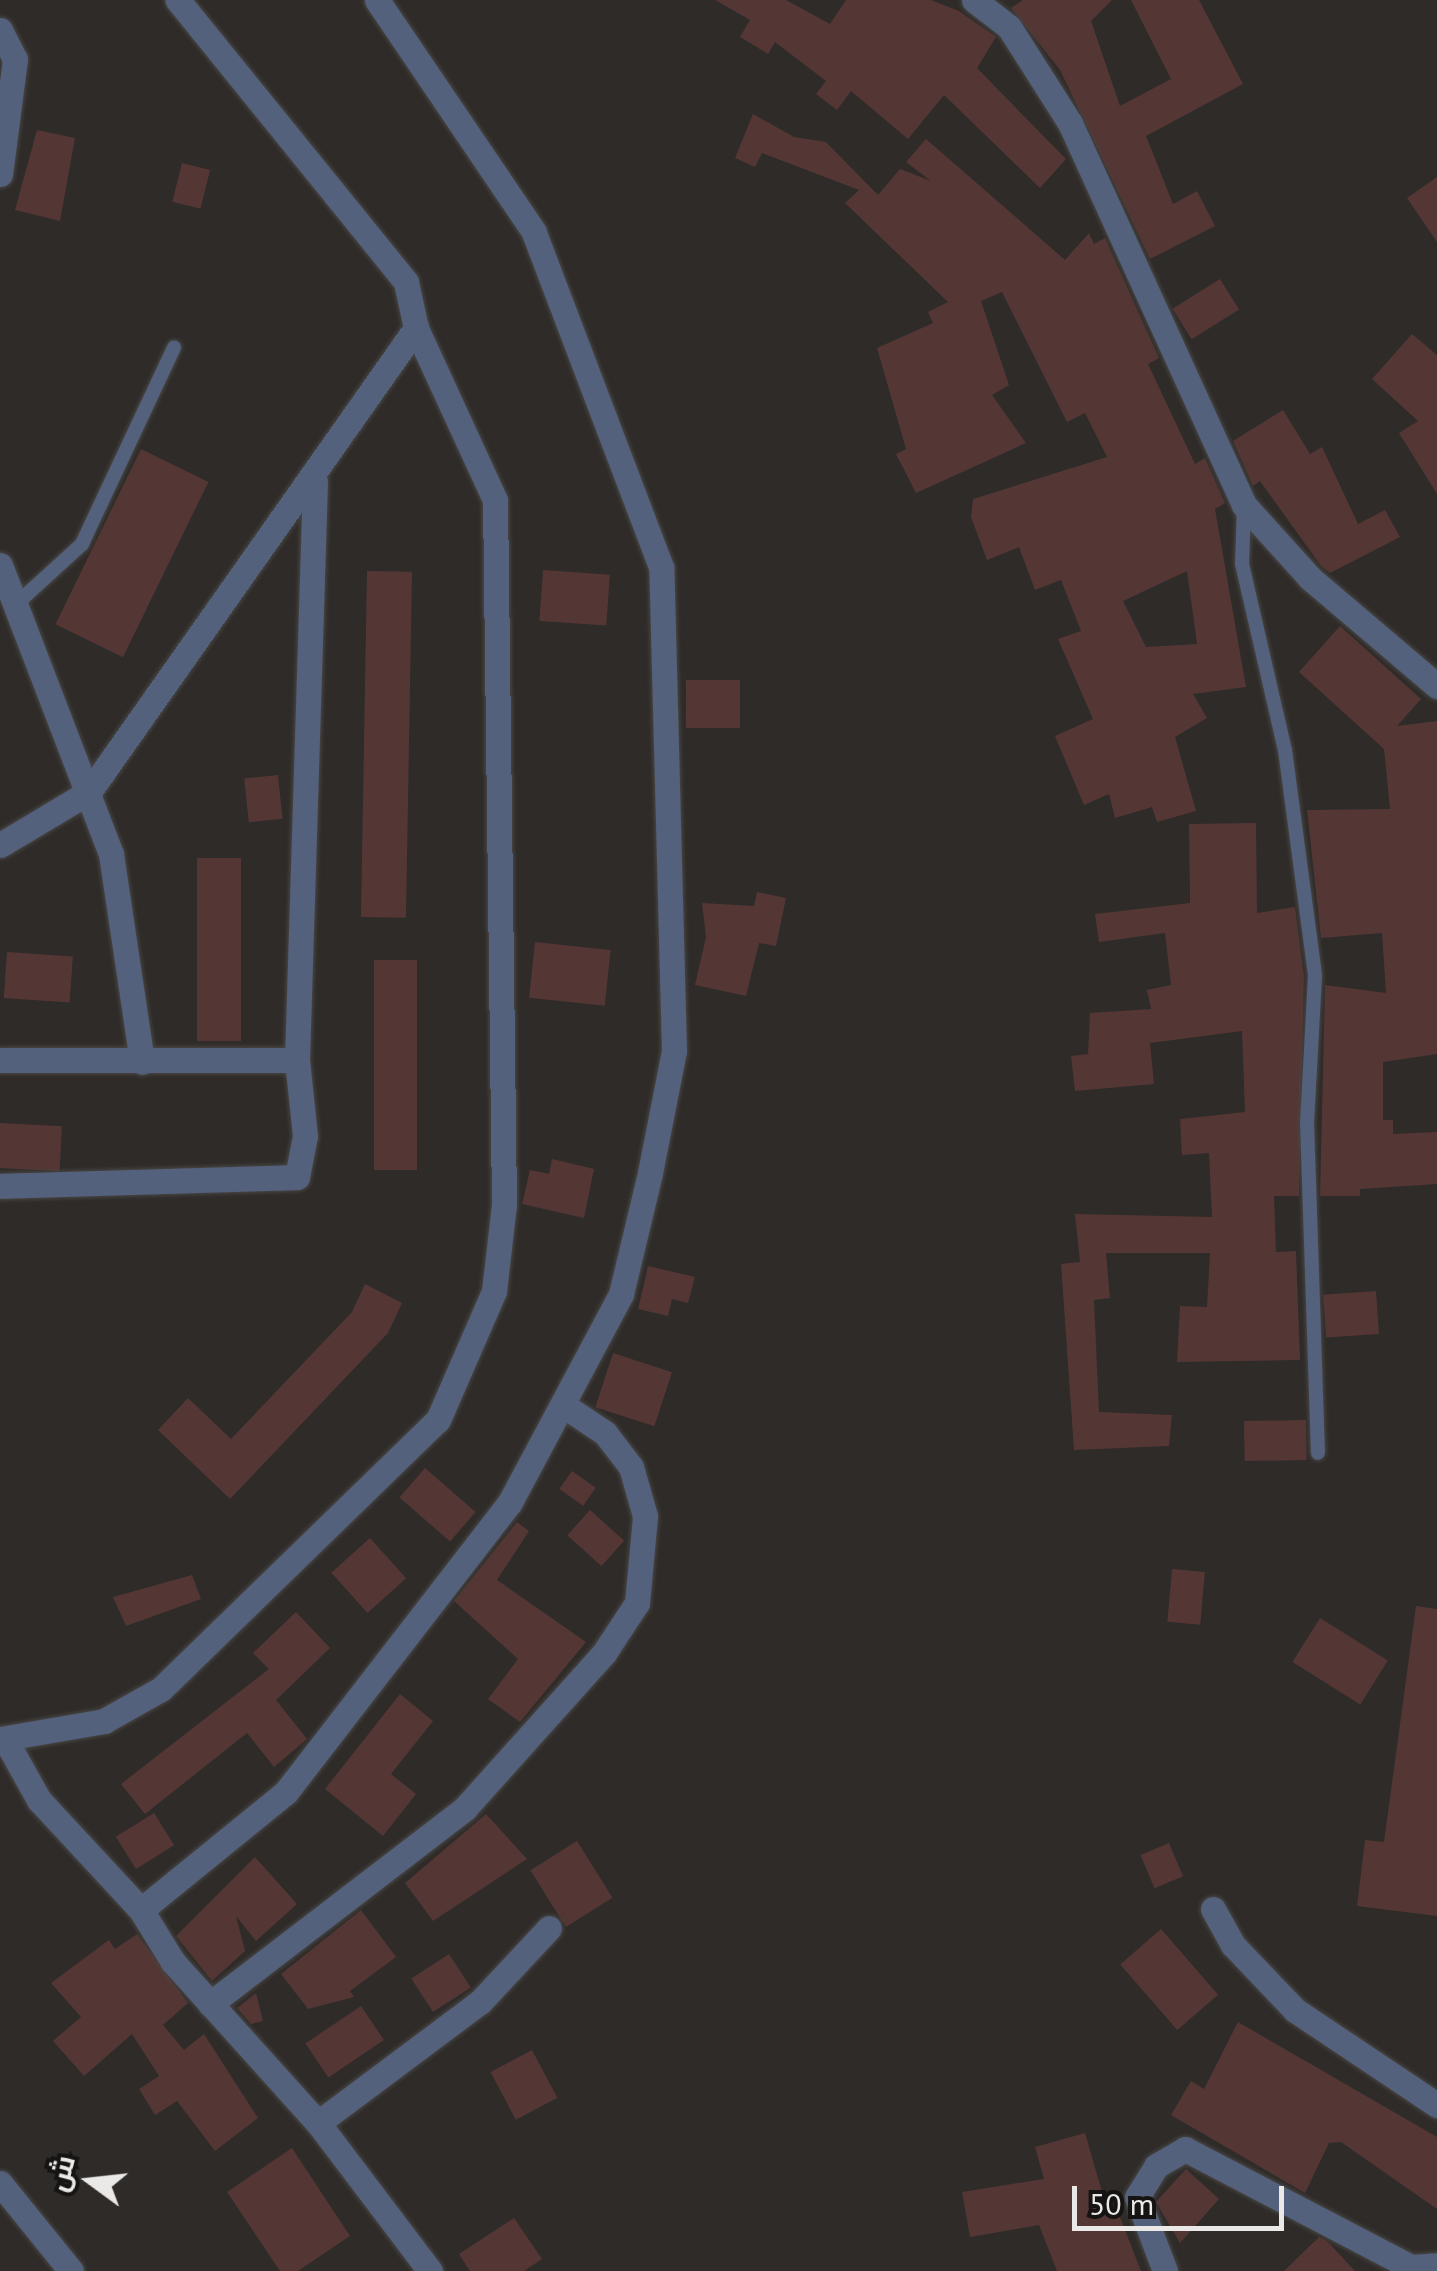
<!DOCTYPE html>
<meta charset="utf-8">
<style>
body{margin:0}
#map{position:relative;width:1437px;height:2271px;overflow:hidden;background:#2e2b29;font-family:"PT Sans",Cairo,sans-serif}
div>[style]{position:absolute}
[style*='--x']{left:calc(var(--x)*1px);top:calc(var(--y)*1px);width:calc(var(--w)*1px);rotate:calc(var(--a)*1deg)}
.building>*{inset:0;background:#543735;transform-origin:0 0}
.roads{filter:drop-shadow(0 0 2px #484644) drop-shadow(0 0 2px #484644)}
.service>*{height:14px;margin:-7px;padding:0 7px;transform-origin:7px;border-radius:7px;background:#54617c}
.minor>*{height:25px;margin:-12.5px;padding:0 12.5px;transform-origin:12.5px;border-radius:12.5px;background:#54617c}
span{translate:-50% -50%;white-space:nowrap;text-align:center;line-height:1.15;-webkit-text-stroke:10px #151413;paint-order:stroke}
.north{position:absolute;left:40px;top:2131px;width:100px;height:100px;-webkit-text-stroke:8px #151413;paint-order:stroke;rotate:285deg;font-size:28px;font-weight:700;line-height:40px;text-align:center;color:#ebe9e7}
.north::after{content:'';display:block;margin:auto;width:35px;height:45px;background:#ebe9e7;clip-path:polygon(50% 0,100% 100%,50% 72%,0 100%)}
.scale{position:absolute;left:1072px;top:2186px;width:212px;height:45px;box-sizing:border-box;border:5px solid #ebe9e7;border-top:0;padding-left:12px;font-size:30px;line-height:35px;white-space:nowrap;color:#ebe9e7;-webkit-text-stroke:8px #151413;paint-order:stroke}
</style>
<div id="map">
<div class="building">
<div style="clip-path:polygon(715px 0,786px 0,830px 24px,846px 0,931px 0,959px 11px,996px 37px,977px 68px,1066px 159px,1040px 188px,944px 95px,908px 139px,851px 91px,837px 110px,816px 94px,826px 81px,775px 42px,768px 54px,740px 37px,750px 20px)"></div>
<div style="clip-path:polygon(1023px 0,1112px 0,1091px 21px,1120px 106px,1171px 79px,1131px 0,1199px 0,1243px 84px,1146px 136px,1173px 204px,1197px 191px,1215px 226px,1150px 259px,1060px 70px,1011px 8px)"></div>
<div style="clip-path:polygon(evenodd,753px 114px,794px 137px,826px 142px,878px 195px,900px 169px,931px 181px,906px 162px,926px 139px,1065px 260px,1089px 233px,1094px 244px,1105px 238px,1159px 358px,1148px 364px,1195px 464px,1205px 458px,1225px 503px,1215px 509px,1246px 687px,1193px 694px,1207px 718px,1175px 737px,1196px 811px,1157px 822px,1152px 807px,1115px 818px,1109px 794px,1084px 805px,1055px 736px,1093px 719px,1058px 639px,1081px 631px,1061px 580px,1035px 590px,1019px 547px,987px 560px,971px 517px,973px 499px,1107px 457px,1085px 413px,1067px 422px,1002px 292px,981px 301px,1009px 385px,992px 395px,1026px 443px,916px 493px,896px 454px,906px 449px,877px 348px,933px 323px,928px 312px,948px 302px,845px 203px,859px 190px,762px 153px,755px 167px,735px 158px,753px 114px,1187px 571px,1197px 644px,1146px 647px,1123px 601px,1187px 571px)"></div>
<div style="clip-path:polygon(37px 130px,75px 138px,60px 221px,15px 210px)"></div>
<div style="left:182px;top:163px;width:29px;height:40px;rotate:14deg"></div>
<div style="clip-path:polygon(1437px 177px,1437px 242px,1407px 198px)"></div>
<div style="left:1220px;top:279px;width:36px;height:56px;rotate:58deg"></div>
<div style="clip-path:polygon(1412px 334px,1437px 355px,1437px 494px,1399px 433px,1418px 421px,1372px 379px)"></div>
<div style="clip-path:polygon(1283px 410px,1310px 454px,1322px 447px,1358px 524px,1385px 510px,1400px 537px,1330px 573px,1321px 566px,1260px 481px,1253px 486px,1233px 441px)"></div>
<div style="left:141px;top:449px;width:75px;height:195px;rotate:26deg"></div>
<div style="left:543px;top:570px;width:67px;height:51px;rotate:4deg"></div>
<div style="left:367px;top:571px;width:45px;height:346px;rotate:1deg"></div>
<div style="clip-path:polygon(1340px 626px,1421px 699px,1397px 726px,1437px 721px,1437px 1054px,1383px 1062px,1383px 1120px,1393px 1120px,1393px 1134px,1437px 1132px,1437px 1184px,1360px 1189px,1360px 1196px,1320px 1196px,1325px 985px,1386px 993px,1382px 933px,1321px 938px,1307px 810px,1390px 809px,1384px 749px,1299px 672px)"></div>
<div style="left:740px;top:680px;width:48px;height:54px;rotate:90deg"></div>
<div style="left:278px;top:775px;width:44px;height:34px;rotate:84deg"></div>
<div style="clip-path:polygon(1256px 823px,1257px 913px,1295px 907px,1304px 976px,1299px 1196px,1274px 1196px,1276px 1252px,1296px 1251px,1300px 1360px,1177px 1362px,1180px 1306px,1207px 1307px,1210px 1253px,1106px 1253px,1110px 1298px,1094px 1300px,1099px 1412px,1172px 1415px,1169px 1446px,1074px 1450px,1061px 1264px,1080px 1262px,1075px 1214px,1212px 1217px,1209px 1153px,1182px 1155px,1180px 1119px,1245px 1112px,1242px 1031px,1150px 1043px,1154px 1084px,1075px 1091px,1071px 1056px,1088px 1054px,1090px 1013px,1151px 1009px,1147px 990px,1171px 985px,1165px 933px,1099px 942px,1095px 914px,1190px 903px,1189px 824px)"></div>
<div style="left:197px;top:858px;width:44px;height:183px"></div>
<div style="clip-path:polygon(757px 892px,786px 898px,776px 946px,759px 943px,746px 996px,695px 985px,706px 937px,702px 903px,754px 906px)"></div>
<div style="left:535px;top:942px;width:76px;height:56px;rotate:6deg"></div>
<div style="left:7px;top:952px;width:66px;height:46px;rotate:4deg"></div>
<div style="left:374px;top:960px;width:43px;height:210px"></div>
<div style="left:0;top:1123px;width:62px;height:45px;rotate:3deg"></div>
<div style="clip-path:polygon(552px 1159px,594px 1169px,584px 1218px,522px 1204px,530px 1170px,549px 1174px)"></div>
<div style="clip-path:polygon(648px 1266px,695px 1277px,688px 1303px,672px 1299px,668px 1316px,638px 1309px)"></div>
<div style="clip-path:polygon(365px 1284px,402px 1303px,388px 1333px,230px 1499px,158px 1430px,188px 1398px,231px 1439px,352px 1312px)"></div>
<div style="left:1376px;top:1291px;width:43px;height:53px;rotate:86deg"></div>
<div style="left:613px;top:1353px;width:62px;height:57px;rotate:18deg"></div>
<div style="left:1306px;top:1420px;width:40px;height:62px;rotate:89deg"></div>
<div style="left:425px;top:1468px;width:67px;height:39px;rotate:41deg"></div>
<div style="left:572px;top:1471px;width:29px;height:22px;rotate:35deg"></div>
<div style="left:590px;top:1510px;width:46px;height:34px;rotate:42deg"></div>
<div style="clip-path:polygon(517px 1522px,529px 1531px,497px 1580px,586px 1642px,520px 1722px,488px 1699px,518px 1659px,454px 1601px)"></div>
<div style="left:370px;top:1538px;width:54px;height:52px;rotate:48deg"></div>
<div style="left:1172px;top:1569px;width:33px;height:53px;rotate:5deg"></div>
<div style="clip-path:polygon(192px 1575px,201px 1599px,126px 1626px,113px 1597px)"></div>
<div style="clip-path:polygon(1416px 1606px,1437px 1609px,1437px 1916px,1357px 1906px,1365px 1840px,1384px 1842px)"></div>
<div style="clip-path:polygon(296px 1612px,330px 1648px,276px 1700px,307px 1739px,274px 1767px,247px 1733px,145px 1814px,121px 1784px,269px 1669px,253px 1653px)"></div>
<div style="left:1320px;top:1618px;width:80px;height:52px;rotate:32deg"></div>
<div style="clip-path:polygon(400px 1694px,433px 1721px,391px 1774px,416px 1794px,383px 1836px,325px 1789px)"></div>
<div style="left:154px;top:1813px;width:38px;height:45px;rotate:58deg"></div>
<div style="clip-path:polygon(486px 1814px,527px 1859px,433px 1921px,405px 1883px)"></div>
<div style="left:577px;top:1841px;width:67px;height:55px;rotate:58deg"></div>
<div style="left:1169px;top:1843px;width:36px;height:31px;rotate:67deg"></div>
<div style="clip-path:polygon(255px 1857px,297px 1904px,256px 1941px,236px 1916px,245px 1951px,212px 1981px,176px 1936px)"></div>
<div style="clip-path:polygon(361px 1910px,396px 1957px,350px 1991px,354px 1997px,308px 2009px,281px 1974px)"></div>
<div style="left:1161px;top:1929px;width:87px;height:54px;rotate:49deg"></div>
<div style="clip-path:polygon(137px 1934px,188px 2003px,163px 2025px,184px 2050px,204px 2034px,258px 2118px,215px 2151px,177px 2101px,155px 2115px,139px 2089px,159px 2076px,132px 2034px,84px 2076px,53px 2041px,81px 2017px,51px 1983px,109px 1940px,115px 1949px)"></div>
<div style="left:449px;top:1954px;width:40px;height:45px;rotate:57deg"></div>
<div style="clip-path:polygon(256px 1993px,263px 2021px,251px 2024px,237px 2008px)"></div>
<div style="left:361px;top:2006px;width:41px;height:67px;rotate:56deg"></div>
<div style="clip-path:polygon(1238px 2022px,1437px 2137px,1437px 2209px,1341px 2142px,1329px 2143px,1305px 2193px,1171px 2115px,1191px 2081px,1204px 2089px)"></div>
<div style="left:532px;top:2050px;width:54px;height:47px;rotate:62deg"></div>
<div style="clip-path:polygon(1085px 2133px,1109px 2216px,1118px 2212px,1141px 2271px,1057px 2271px,1039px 2225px,970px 2237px,962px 2192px,1044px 2179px,1035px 2147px)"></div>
<div style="clip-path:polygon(292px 2148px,350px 2236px,298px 2271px,280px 2271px,227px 2192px)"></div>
<div style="clip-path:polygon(1186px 2169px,1219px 2199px,1180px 2243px,1156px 2202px)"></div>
<div style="clip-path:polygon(514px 2218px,542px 2259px,524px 2271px,470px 2271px,459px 2254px)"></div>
<div style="clip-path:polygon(1319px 2237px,1327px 2241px,1355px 2271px,1284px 2271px)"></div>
</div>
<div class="roads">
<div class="service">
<div style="--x:1244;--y:505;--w:59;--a:91.9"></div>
<div style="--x:1242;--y:564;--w:191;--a:77"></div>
<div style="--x:1285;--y:750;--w:228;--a:82.4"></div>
<div style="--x:1315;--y:976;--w:146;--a:93.1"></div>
<div style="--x:1307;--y:1122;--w:331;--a:88.1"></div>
<div style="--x:13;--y:607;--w:93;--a:-42.4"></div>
<div style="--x:82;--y:544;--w:217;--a:-64.9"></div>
</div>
<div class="minor">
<div style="--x:974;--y:0;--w:44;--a:37.6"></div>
<div style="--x:1009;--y:27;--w:114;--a:57.6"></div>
<div style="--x:1070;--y:123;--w:420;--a:65.5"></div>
<div style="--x:1244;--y:505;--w:98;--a:47.9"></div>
<div style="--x:1310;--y:578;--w:167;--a:40.4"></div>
<div style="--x:0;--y:30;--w:33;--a:63"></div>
<div style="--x:15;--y:59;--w:116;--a:97.4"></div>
<div style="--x:0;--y:565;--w:310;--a:69"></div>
<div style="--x:111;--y:854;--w:210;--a:81.5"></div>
<div style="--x:0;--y:845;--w:104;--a:-30.8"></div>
<div style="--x:89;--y:792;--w:568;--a:-54.83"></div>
<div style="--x:416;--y:328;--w:47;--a:-102.3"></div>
<div style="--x:406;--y:282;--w:363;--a:-129"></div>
<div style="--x:0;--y:1060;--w:297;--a:0"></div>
<div style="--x:0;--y:1186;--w:297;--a:-1.7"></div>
<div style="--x:297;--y:1177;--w:42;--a:-79"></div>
<div style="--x:305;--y:1136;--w:76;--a:-96"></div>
<div style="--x:297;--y:1060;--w:579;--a:-88.22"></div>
<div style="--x:0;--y:1739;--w:106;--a:-9.8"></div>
<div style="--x:104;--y:1721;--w:65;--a:-29.3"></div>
<div style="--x:161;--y:1689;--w:386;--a:-44.2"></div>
<div style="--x:438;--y:1420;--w:141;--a:-66.5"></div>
<div style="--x:494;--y:1291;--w:87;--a:-83.4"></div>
<div style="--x:504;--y:1205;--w:705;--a:-90.73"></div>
<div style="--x:495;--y:500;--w:189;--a:-114.7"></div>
<div style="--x:5;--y:1739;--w:70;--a:60.9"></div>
<div style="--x:39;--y:1800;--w:150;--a:47.2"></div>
<div style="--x:141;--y:1910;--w:187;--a:-39.1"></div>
<div style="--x:286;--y:1792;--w:366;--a:-52.3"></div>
<div style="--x:510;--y:1502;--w:236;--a:-61.9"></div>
<div style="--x:621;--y:1294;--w:124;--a:-76.5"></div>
<div style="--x:650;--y:1173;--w:124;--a:-78.9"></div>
<div style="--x:674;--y:1051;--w:484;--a:-91.5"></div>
<div style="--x:661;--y:567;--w:358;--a:-110.8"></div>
<div style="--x:534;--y:232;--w:280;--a:-124.1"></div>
<div style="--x:1213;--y:1909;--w:41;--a:60.9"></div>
<div style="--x:1233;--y:1945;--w:90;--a:46.4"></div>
<div style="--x:1295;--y:2010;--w:171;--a:33.8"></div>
<div style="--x:141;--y:1910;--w:61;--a:58.4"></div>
<div style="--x:173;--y:1962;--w:217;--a:48"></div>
<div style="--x:318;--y:2123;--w:186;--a:52.9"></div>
<div style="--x:210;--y:2004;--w:322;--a:-37.5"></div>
<div style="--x:465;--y:1808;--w:208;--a:-48.1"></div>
<div style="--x:604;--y:1653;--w:60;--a:-56.6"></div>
<div style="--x:637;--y:1603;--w:87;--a:-84.7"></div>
<div style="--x:645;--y:1516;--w:51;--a:-105.9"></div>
<div style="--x:631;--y:1467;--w:43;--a:-127.4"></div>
<div style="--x:605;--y:1433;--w:50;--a:-146.3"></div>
<div style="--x:318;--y:2123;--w:202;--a:-36.8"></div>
<div style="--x:480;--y:2002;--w:101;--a:-47"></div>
<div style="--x:0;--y:2183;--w:113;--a:51.1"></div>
<div style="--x:1165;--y:2271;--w:79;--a:-110.7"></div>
<div style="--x:1137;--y:2197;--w:36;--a:-58"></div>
<div style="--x:1156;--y:2166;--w:34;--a:-30"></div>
<div style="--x:1185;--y:2149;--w:255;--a:27.6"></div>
<div style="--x:1411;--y:2267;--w:26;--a:-4"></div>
</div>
</div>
<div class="north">ش</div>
<div class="scale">50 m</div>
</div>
